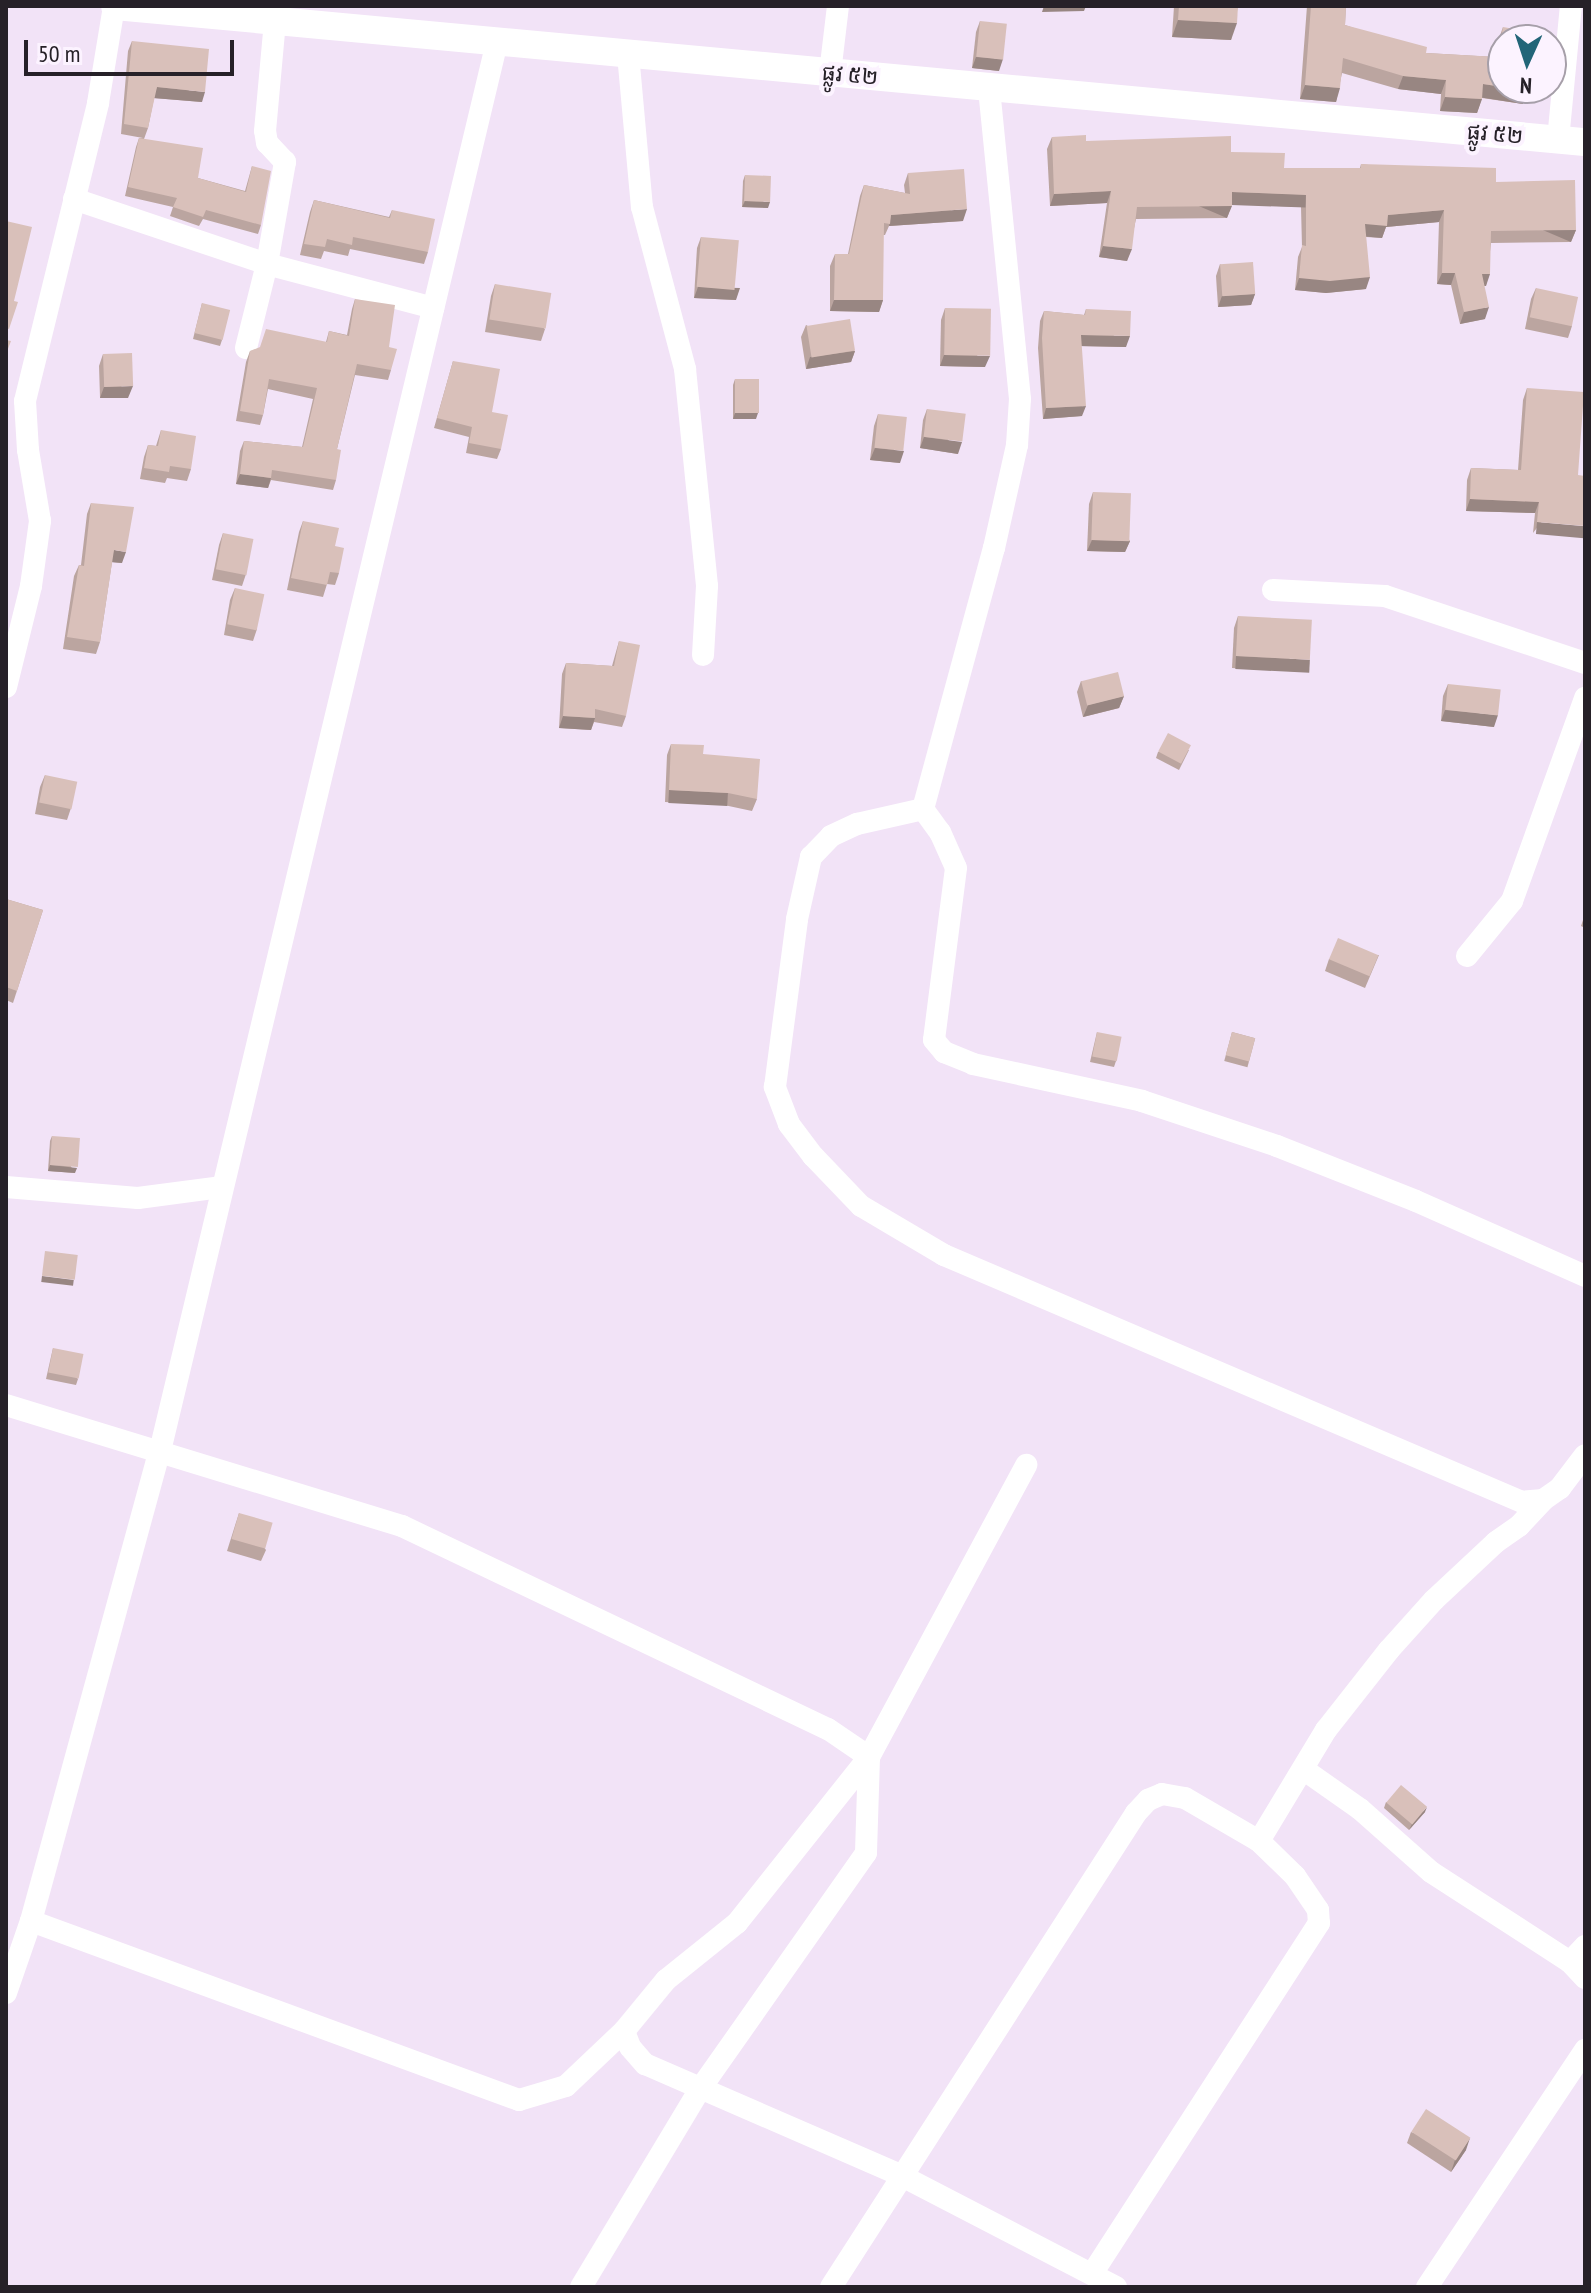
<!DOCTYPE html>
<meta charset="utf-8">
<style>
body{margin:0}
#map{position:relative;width:1591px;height:2293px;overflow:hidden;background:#f2e3f7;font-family:"PT Sans Narrow","Noto Sans Khmer",sans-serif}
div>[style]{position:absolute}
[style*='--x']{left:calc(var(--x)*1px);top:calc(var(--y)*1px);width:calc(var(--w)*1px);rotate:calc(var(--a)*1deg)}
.minor>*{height:22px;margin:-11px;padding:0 11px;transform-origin:11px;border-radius:11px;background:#fff}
.tertiary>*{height:28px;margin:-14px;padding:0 14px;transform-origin:14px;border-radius:14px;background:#fff}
.wall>*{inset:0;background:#bba5a0;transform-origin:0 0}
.shaded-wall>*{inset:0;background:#988682;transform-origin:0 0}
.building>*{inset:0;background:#d9c0ba;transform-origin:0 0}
span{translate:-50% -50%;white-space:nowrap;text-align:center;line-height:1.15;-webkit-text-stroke:8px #fcf3ff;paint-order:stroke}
.street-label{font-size:22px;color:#262128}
.frame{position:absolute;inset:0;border:8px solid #262128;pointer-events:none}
.north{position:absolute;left:1487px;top:24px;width:80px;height:80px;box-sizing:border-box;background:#fcf3ff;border:2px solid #a69fa9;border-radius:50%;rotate:183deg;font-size:22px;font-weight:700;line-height:32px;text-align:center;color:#262128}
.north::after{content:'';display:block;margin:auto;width:28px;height:36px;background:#226578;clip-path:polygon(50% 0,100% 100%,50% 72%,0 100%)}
.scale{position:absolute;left:24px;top:40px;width:210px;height:36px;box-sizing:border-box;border:4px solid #262128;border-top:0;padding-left:10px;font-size:24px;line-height:28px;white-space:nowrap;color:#262128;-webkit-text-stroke:6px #fcf3ff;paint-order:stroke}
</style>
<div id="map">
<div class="minor">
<div style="--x:628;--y:54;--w:154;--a:84.8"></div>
<div style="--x:642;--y:207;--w:168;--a:75.1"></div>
<div style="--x:685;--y:369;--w:218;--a:84.2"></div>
<div style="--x:707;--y:586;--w:69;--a:93.3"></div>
<div style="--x:830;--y:73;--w:67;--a:-83.2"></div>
<div style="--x:1558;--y:140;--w:135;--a:-84.5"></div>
<div style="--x:74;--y:199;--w:204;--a:18.6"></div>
<div style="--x:267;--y:264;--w:172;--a:14.8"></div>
<div style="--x:246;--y:348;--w:87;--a:-76"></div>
<div style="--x:267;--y:264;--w:104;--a:-80"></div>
<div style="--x:285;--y:162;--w:26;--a:-133"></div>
<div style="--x:267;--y:143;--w:12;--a:-99"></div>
<div style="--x:265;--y:131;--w:110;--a:-84.8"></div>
<div style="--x:1273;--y:590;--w:112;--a:3.1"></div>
<div style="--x:1385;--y:596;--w:211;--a:18.5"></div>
<div style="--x:6;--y:687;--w:104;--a:-76.1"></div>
<div style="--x:31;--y:586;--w:66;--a:-82.1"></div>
<div style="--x:40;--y:521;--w:72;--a:-99.6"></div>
<div style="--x:28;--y:450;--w:49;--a:-93.5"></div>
<div style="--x:25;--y:401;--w:307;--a:-76.2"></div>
<div style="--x:98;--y:103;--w:98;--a:-80.6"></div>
<div style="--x:923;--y:809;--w:270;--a:-74.8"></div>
<div style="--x:994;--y:548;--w:106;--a:-77.4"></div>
<div style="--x:1017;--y:445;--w:46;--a:-86.3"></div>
<div style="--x:1020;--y:399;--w:313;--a:-95.7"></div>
<div style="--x:1467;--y:956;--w:71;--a:-50.7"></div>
<div style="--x:1512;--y:901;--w:216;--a:-70.2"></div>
<div style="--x:6;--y:1187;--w:132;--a:4.8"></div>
<div style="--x:138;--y:1198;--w:85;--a:-7.5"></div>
<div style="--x:6;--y:1405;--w:414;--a:17"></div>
<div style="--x:402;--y:1526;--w:472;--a:25.5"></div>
<div style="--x:828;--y:1729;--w:50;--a:34.3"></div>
<div style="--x:869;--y:1757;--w:96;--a:91.8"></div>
<div style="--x:866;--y:1853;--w:289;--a:125.1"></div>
<div style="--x:700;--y:2089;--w:231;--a:121"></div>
<div style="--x:1543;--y:1500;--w:21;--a:175"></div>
<div style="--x:1522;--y:1502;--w:629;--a:-156.86"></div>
<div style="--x:944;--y:1255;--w:96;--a:-149.4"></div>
<div style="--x:861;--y:1206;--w:69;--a:-133.8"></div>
<div style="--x:813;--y:1156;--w:40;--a:-127"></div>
<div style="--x:789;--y:1124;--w:40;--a:-111"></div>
<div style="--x:775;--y:1087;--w:169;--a:-82.5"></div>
<div style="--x:797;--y:919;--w:64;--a:-77.3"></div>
<div style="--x:811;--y:857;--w:29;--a:-46"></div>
<div style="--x:831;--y:836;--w:29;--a:-25"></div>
<div style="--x:857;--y:824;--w:68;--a:-12.8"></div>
<div style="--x:923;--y:809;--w:29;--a:54"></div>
<div style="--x:940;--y:832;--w:39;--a:66"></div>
<div style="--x:956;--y:868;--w:173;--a:97.3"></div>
<div style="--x:934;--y:1040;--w:16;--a:50"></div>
<div style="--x:944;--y:1052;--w:31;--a:22"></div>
<div style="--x:973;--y:1064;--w:173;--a:12.3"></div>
<div style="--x:1142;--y:1101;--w:142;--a:18.4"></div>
<div style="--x:1277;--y:1146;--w:149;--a:21.6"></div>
<div style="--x:1416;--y:1201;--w:185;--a:23.9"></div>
<div style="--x:1303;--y:1769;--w:70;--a:35.1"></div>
<div style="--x:1360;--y:1809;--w:95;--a:41.6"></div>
<div style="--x:1431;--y:1872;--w:166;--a:32.9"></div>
<div style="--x:1259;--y:1841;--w:130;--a:-58.9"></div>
<div style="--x:1326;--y:1730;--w:102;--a:-51.8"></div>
<div style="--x:1389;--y:1650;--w:67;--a:-48"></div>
<div style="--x:1434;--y:1600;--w:85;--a:-43.1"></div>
<div style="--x:1496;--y:1542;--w:28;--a:-35"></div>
<div style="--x:1519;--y:1526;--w:35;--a:-47"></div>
<div style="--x:1543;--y:1500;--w:21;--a:-35"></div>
<div style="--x:1560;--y:1488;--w:41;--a:-52.9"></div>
<div style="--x:31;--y:1921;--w:520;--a:20.14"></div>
<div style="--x:519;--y:2100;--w:49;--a:-16.6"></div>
<div style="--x:566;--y:2086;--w:80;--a:-43.5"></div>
<div style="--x:624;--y:2031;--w:66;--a:-50.5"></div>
<div style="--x:666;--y:1980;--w:91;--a:-38.8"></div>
<div style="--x:737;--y:1923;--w:212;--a:-51.5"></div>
<div style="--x:869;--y:1757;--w:332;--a:-61.7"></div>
<div style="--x:1585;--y:1946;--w:22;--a:133"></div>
<div style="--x:1570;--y:1962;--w:22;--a:47"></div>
<div style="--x:6;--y:1993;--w:76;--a:-70.9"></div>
<div style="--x:31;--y:1921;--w:487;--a:-74.7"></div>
<div style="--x:160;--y:1451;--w:1449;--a:-76.55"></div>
<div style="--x:624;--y:2031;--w:17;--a:69"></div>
<div style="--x:630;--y:2047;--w:23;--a:49"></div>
<div style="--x:645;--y:2064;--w:280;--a:23.5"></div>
<div style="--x:902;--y:2176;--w:241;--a:27.4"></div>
<div style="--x:831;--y:2287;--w:564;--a:-57.24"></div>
<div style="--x:1136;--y:1813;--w:18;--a:-47"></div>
<div style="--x:1148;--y:1800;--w:15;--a:-23"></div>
<div style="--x:1162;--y:1794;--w:23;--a:10"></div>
<div style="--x:1185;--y:1798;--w:86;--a:30.2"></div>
<div style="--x:1259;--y:1841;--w:50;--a:44.2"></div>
<div style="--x:1295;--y:1876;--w:41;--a:55.9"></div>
<div style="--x:1318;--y:1910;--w:13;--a:86"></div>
<div style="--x:1319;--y:1923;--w:417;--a:122.9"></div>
<div style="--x:1427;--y:2287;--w:285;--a:-56.3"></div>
</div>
<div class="tertiary">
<div style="--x:115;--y:6;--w:1476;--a:5.29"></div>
</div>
<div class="wall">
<div style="clip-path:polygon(1174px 6px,1238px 6px,1231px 40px,1172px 37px)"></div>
<div style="clip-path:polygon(1307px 6px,1346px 6px,1345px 25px,1426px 53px,1495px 57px,1498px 41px,1503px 27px,1523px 104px,1482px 98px,1477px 113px,1440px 111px,1441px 94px,1398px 89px,1342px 73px,1336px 102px,1300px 99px)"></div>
<div style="clip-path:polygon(980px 21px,999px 71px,972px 68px,976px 32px)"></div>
<div style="clip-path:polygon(132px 41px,202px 102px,154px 98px,148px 128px,144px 139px,198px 178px,245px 191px,252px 166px,261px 225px,258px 234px,203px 219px,199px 226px,170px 216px,173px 207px,125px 196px,136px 147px,139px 138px,143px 138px,121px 134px,128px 51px)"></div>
<div style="clip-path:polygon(1052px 137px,1086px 141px,1231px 152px,1284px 168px,1360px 168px,1361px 164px,1496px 182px,1576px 230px,1571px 242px,1491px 243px,1486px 286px,1484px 286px,1485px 319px,1460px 324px,1451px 285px,1437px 284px,1439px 222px,1386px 227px,1382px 238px,1366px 237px,1366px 289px,1326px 293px,1295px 290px,1298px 257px,1302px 247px,1301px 207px,1232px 204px,1227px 218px,1136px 219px,1127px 261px,1099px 257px,1107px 203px,1050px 206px,1047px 149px)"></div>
<div style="clip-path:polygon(908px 173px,963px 221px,889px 226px,885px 235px,883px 235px,883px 300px,879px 312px,830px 311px,830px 266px,835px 254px,848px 254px,860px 196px,864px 185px,905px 193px,904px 185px)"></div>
<div style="clip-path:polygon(745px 175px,768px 208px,742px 207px,743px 181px)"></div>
<div style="clip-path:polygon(314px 200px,389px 217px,392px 210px,428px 252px,424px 264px,350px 249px,348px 256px,324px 251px,321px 259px,300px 255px,310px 212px)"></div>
<div style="clip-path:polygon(701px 237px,736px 300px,694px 298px,697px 248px)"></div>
<div style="clip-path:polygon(1220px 264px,1255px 294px,1251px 305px,1218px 307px,1216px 276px)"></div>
<div style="clip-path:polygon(495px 284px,545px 329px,541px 341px,485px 332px,491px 296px)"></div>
<div style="clip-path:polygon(1536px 288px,1572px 326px,1568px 338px,1525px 329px,1531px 299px)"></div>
<div style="clip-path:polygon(355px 299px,389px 347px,391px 370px,388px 380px,355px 375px,337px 449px,336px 480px,333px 490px,271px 480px,268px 488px,236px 484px,240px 451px,244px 441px,302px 447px,313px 399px,268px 389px,263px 415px,260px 425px,236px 421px,246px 362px,250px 351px,326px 342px,329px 331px,347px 335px,352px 309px)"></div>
<div style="clip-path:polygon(202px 303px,222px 340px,220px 346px,193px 339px)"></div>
<div style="clip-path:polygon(945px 308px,985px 367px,940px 366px,941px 320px)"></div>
<div style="clip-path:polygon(1086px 309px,1126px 347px,1081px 346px,1082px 416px,1043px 419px,1038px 348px,1040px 321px,1044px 311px,1084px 315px)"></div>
<div style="clip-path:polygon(806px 325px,855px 351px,851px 362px,806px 369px,801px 337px)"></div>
<div style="clip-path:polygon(103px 354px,128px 398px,100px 398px,99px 366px)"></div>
<div style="clip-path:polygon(453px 361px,492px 412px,501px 449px,497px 459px,466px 453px,469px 437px,434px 428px)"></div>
<div style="clip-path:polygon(735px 379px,756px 419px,733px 419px,733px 385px)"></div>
<div style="clip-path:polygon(1527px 388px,1578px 475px,1533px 533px,1535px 513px,1466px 511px,1467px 480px,1471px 468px,1518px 470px,1523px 400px)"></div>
<div style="clip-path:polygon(927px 409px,958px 454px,920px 448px,923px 420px)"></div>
<div style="clip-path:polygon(878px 414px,900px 463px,870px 460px,874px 426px)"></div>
<div style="clip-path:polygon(161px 430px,191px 469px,187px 481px,167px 478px,165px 483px,140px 479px,144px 457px,148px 445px,156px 446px)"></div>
<div style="clip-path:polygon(1093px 492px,1130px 541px,1125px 552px,1087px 551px,1089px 504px)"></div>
<div style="clip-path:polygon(91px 503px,122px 563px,112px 562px,100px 642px,96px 654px,63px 649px,74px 576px,79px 565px,81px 565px,87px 514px)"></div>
<div style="clip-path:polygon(303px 521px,335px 546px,339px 573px,335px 585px,327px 584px,323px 597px,287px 590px,299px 532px)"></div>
<div style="clip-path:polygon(223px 533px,246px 574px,242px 586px,212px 580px,219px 545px)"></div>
<div style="clip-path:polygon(235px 588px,257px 629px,253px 641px,224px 635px,230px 600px)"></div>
<div style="clip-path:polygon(1238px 616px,1306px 672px,1232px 668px,1234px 628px)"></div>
<div style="clip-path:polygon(619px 641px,626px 716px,622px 727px,594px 722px,591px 730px,559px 728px,562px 674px,566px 663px,612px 666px)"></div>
<div style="clip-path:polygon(1081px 681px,1124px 696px,1119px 708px,1083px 717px,1077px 692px)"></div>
<div style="clip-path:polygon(1448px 684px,1494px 727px,1441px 721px,1443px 696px)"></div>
<div style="clip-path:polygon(671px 744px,703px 754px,757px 799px,752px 811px,724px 805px,665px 802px,667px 755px)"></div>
<div style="clip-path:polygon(1189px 750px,1179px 770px,1156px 758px,1158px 752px)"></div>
<div style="clip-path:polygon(45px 775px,71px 808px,67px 820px,35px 814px,40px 787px)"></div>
<div style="clip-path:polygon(6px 899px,43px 910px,13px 1003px,6px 1000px)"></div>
<div style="clip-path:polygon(1585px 914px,1585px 928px,1581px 926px)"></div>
<div style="clip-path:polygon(1379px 955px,1365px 988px,1325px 971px,1329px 959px)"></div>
<div style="clip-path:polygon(1097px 1032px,1116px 1061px,1114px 1067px,1090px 1062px)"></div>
<div style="left:1232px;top:1032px;width:24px;height:30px;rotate:15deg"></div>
<div style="clip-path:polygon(52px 1136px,75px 1173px,48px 1171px,50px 1141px)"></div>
<div style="clip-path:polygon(53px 1348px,78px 1379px,76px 1385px,46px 1379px)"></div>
<div style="clip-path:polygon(239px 1513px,266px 1550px,261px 1561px,227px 1551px)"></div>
<div style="clip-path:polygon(1386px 1802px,1425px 1812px,1409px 1830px,1384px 1808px)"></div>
<div style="clip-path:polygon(1411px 2132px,1466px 2150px,1451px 2172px,1407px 2143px)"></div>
</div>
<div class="shaded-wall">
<div style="clip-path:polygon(1044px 6px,1086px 6px,1084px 11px,1042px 12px)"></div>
<div style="clip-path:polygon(1178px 20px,1237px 23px,1231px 40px,1172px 37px)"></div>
<div style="clip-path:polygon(976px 57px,1003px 59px,999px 71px,972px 68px)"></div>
<div style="clip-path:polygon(1403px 76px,1446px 80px,1441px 94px,1398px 89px)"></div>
<div style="clip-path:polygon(1483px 84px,1503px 87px,1503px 88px,1528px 90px,1523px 104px,1478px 97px)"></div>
<div style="clip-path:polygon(1305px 85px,1340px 88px,1336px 102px,1300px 99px)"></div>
<div style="clip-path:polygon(157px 87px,205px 92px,202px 102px,153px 98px)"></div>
<div style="clip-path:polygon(1445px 97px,1482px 99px,1477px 113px,1440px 111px)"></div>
<div style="clip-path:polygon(1111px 191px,1107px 203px,1050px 206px,1054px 194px)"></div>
<div style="left:1232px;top:192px;width:74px;height:13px;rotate:2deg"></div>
<div style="clip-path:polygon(745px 201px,770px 202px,768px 208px,742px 207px)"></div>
<div style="left:1232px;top:206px;width:13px;height:95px;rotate:113deg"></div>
<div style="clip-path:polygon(967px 209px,963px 221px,889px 226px,891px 215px)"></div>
<div style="clip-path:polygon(1444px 210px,1439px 222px,1386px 227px,1382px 238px,1360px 236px,1365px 224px,1388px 215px)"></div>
<div style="left:1576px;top:230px;width:13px;height:85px;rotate:113deg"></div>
<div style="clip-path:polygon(1103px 246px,1132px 249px,1127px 261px,1099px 257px)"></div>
<div style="clip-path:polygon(1442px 273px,1455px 273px,1451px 285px,1437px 284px)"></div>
<div style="clip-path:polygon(1482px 274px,1490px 274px,1486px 286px,1477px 285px)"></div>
<div style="clip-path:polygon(1370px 277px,1366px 289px,1326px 293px,1295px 290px,1299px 278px)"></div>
<div style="clip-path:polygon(698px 287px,740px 288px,736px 300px,694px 298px)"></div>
<div style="clip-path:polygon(1255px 294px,1251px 305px,1218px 307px,1222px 296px)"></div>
<div style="clip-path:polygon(834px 300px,883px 300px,879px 312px,830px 311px)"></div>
<div style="clip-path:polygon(1489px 307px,1485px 319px,1460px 324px,1464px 312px)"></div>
<div style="clip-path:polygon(1081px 335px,1130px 336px,1126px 347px,1077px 346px)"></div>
<div style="clip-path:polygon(855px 351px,851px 362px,806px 369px,810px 357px)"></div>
<div style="clip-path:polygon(944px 355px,990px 356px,985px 367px,940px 366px)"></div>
<div style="clip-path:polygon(133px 386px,128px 398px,100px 398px,104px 387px)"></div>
<div style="clip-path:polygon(1086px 406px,1082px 416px,1043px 419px,1046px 408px)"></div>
<div style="clip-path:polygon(735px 413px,758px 413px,756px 419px,733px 419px)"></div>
<div style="clip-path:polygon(924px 437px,962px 442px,958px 454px,920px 448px)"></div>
<div style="clip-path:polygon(875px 448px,904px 451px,900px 463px,870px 460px)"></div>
<div style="clip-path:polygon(240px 474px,271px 478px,268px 488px,236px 484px)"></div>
<div style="clip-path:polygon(1470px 499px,1539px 502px,1535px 513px,1466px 511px)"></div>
<div style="left:1537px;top:522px;width:48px;height:12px;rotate:5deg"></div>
<div style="clip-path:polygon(1092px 540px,1130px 541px,1125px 552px,1087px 551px)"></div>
<div style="clip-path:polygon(114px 550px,126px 552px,122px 563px,110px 562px)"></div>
<div style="left:1236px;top:656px;width:74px;height:13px;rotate:3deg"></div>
<div style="clip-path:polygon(1124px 696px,1119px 708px,1083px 717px,1088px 705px)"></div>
<div style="clip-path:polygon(1445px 710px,1498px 715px,1494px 727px,1441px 721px)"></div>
<div style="clip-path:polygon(563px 716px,595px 718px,591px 730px,559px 728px)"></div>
<div style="left:669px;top:790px;width:59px;height:13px;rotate:3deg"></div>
<div style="clip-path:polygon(50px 1165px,77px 1168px,75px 1173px,48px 1171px)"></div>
<div style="left:42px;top:1276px;width:32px;height:6px;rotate:7deg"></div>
<div style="clip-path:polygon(1427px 1807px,1425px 1812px,1409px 1830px,1412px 1824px)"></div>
<div style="clip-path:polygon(1470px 2138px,1466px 2150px,1451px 2172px,1455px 2160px)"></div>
</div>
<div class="building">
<div style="clip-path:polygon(1179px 6px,1238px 6px,1237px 23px,1178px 20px)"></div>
<div style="clip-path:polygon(1311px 6px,1346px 6px,1345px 25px,1427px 47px,1426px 53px,1498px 57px,1503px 27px,1537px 33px,1536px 40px,1503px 40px,1503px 87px,1483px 84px,1482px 99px,1445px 97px,1446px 80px,1403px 76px,1343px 58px,1340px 88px,1305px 85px)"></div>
<div style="left:980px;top:21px;width:27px;height:36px;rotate:6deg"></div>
<div style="clip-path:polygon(132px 41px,209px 49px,205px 92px,157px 87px,148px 128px,124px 124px)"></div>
<div style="clip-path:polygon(1511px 88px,1528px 88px,1528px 90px)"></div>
<div style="clip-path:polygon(1086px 135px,1086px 141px,1231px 136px,1231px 152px,1285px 153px,1284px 168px,1361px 168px,1361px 164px,1496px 168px,1496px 182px,1575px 180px,1576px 230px,1491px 231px,1490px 274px,1482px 274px,1489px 307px,1464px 312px,1455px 273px,1442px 273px,1444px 210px,1388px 215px,1387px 226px,1365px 224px,1370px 277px,1330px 281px,1299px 278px,1302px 245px,1306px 246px,1306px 195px,1232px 192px,1232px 206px,1137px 207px,1132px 249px,1103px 246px,1111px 191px,1054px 194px,1052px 137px)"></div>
<div style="clip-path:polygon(139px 138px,203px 148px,198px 178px,246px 192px,252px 166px,271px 171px,261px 225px,206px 210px,203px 217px,173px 207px,177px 198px,128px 187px)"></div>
<div style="clip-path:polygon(964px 169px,967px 209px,891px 215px,890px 224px,884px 223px,883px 300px,834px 300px,835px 254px,849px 254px,864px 185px,910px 194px,908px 173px)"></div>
<div style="left:745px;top:175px;width:26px;height:26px;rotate:2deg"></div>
<div style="clip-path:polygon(314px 200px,390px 218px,392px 210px,435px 219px,428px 252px,353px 237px,352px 245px,327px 239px,325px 247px,304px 244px)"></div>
<div style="clip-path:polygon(6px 221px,32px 227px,14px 301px,18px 302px,9px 329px,6px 328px)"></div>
<div style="left:701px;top:237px;width:38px;height:50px;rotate:5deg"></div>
<div style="left:1253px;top:262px;width:32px;height:33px;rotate:86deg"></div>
<div style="left:495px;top:284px;width:57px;height:36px;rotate:9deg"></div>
<div style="left:1536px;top:288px;width:43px;height:30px;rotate:12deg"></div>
<div style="clip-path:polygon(355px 299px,395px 305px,389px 347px,397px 349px,391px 370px,357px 364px,337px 449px,341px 450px,336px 480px,272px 470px,271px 478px,240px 474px,244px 441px,303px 447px,317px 388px,269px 379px,263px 415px,240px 411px,250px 351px,260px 347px,266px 329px,327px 342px,329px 331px,349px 336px)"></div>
<div style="left:202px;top:303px;width:29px;height:31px;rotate:14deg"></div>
<div style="left:945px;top:308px;width:46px;height:47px;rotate:1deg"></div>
<div style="clip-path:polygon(1086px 309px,1131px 311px,1130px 336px,1081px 335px,1086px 406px,1046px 408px,1042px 338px,1044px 311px,1085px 315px)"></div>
<div style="left:850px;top:319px;width:32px;height:44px;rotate:81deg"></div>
<div style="clip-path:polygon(6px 340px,11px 341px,6px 354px)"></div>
<div style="left:132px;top:353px;width:33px;height:29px;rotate:88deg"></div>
<div style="clip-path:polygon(453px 361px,500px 369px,492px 412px,508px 415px,501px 449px,469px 443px,472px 427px,437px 418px)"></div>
<div style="left:735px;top:379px;width:24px;height:34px"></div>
<div style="clip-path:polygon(1527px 388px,1584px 392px,1578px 475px,1585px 476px,1585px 526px,1537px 522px,1539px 502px,1470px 499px,1471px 468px,1521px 470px)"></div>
<div style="left:927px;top:409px;width:39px;height:28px;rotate:7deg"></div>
<div style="left:878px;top:414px;width:29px;height:34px;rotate:6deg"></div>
<div style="clip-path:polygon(161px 430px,196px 436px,191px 469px,170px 466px,169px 472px,144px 468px,148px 445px,158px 446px)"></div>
<div style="left:1093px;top:492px;width:38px;height:48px;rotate:2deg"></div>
<div style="clip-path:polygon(91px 503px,134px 507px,126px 552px,114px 550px,100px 642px,67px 637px,79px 565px,84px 566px)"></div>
<div style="clip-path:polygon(303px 521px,339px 528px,335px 546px,344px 548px,339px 573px,330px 572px,327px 585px,291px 578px)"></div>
<div style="left:223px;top:533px;width:31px;height:37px;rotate:11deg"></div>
<div style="left:235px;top:588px;width:30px;height:37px;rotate:12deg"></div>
<div style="left:1238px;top:616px;width:74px;height:40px;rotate:3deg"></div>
<div style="clip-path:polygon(619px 641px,640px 645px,626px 716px,595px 709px,595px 718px,563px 716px,566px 663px,614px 666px)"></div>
<div style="left:1118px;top:672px;width:25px;height:38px;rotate:76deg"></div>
<div style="left:1448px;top:684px;width:53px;height:26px;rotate:6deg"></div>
<div style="left:1168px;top:733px;width:26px;height:21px;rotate:28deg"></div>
<div style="clip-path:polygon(671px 744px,704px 745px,703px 754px,760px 759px,757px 799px,728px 793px,669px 790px)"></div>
<div style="left:45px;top:775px;width:33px;height:28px;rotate:12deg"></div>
<div style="clip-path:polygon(6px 899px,43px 910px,17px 991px,6px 987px)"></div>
<div style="left:1338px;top:938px;width:44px;height:23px;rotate:23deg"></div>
<div style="left:1097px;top:1032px;width:25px;height:25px;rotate:11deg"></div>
<div style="left:1232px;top:1032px;width:24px;height:24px;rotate:15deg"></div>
<div style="left:52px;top:1136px;width:28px;height:29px;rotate:4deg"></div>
<div style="left:45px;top:1251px;width:33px;height:25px;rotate:7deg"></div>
<div style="left:53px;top:1348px;width:31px;height:25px;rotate:11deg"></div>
<div style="left:239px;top:1513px;width:35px;height:27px;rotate:16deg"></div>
<div style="left:1401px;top:1785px;width:34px;height:23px;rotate:40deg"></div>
<div style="left:1426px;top:2109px;width:53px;height:27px;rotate:33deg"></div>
</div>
<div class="street-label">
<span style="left:850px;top:75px;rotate:5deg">ផ្លូវ ៥២</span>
<span style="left:1495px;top:134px;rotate:5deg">ផ្លូវ ៥២</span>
</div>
<div class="frame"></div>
<div class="north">N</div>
<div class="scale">50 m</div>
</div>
